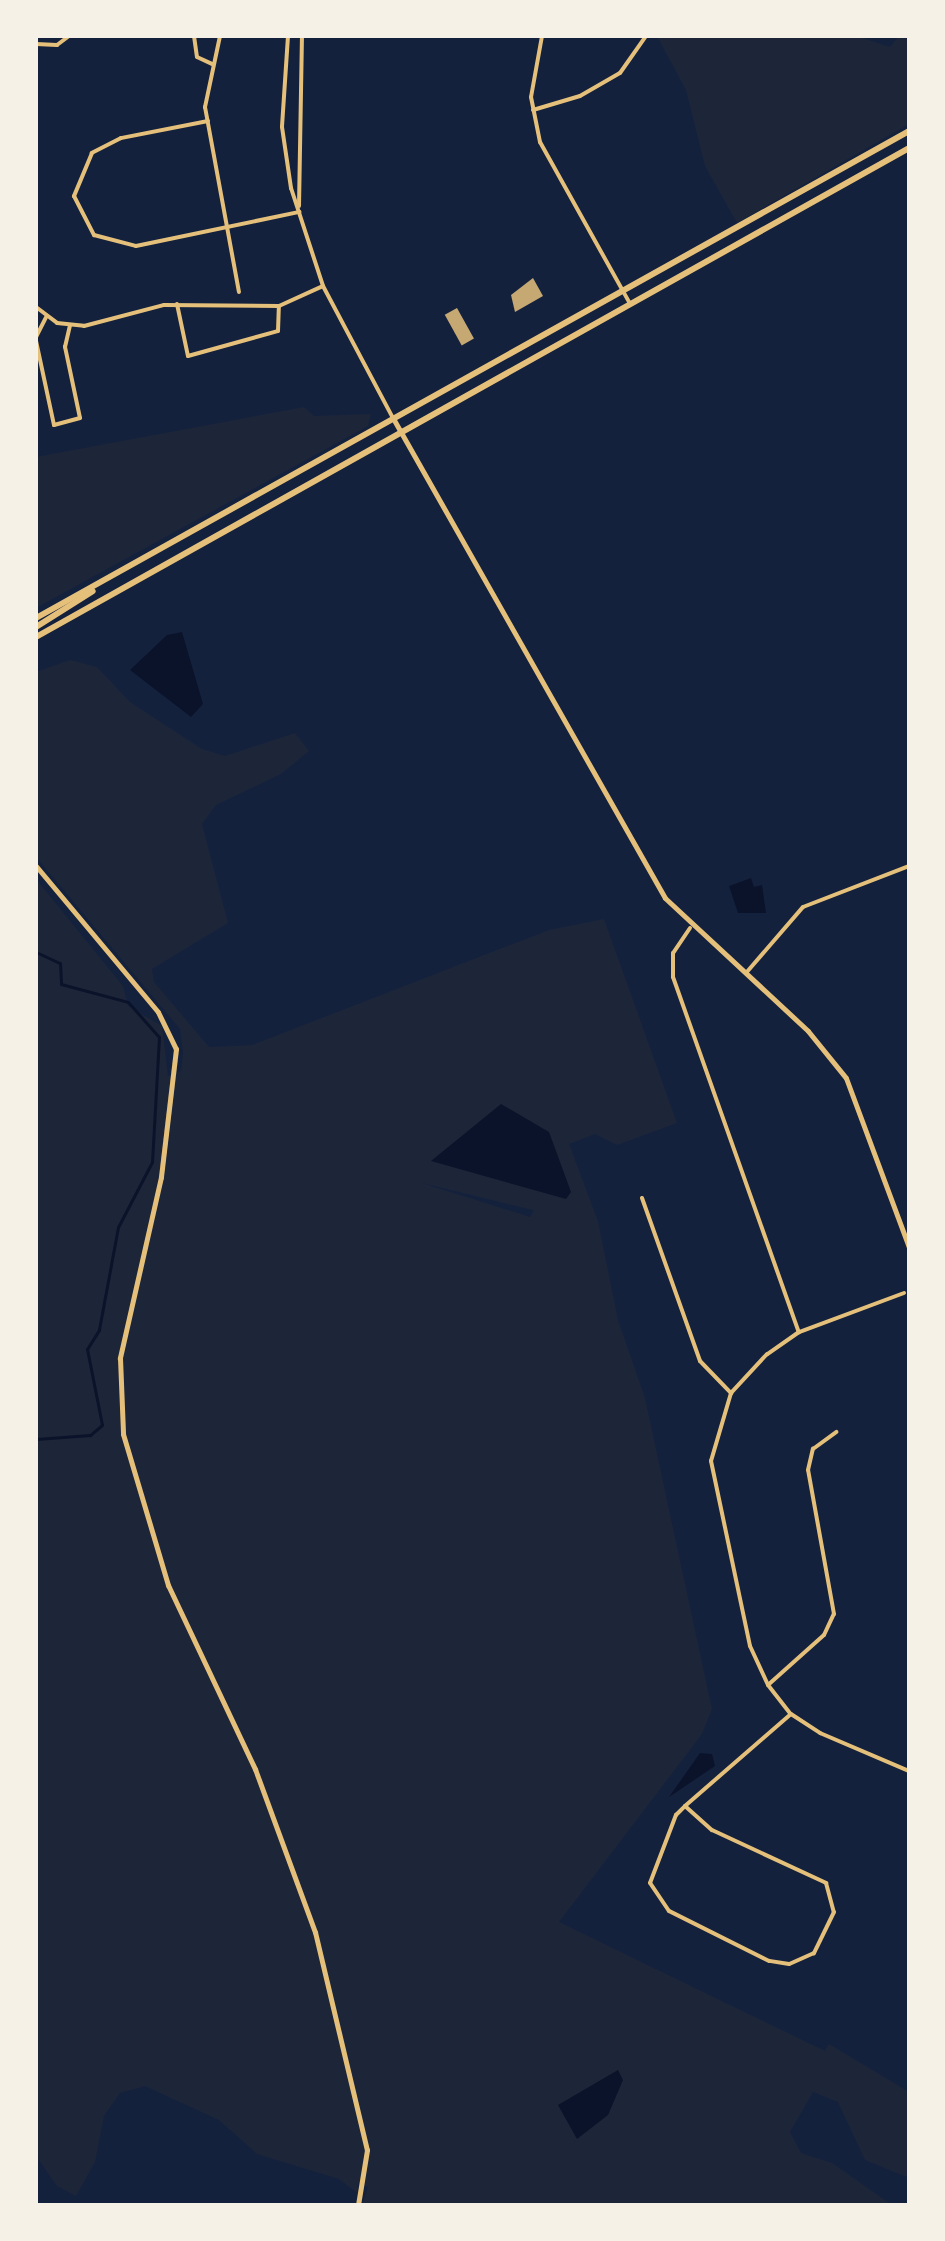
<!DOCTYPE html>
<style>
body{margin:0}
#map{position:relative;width:945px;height:2241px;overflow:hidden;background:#14213d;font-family:Mulish,sans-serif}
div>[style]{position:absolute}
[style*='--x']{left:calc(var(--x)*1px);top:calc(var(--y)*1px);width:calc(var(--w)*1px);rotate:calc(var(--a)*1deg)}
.green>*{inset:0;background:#1d2539}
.water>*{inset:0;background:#0b132b}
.stream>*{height:3px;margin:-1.5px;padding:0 1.5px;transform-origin:1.5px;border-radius:1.5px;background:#0b132b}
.building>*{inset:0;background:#c6a872;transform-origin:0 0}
.minor>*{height:4px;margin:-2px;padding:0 2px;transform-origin:2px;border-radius:2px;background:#e5c07b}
.tertiary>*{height:5px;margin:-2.5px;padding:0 2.5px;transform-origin:2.5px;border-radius:2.5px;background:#e5c07b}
.secondary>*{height:6px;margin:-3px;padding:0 3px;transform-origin:3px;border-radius:3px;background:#e5c07b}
span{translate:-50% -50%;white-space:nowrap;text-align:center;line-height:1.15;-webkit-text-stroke:6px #f6f1e7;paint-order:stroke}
.frame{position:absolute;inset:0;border:38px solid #f6f1e7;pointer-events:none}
</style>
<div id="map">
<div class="green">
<div style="clip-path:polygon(657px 36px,856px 36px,890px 47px,899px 36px,909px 40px,909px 124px,737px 223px,705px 166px,686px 90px)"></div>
<div style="clip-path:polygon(304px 407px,314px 416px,371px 414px,368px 426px,36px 608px,36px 457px)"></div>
<div style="clip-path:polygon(evenodd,70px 660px,97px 667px,130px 702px,202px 749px,225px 756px,295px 733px,309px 751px,281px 774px,216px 805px,202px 824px,228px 923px,152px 969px,154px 982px,209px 1047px,252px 1045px,549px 930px,604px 919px,677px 1123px,617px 1145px,595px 1134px,569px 1144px,598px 1221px,618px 1320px,645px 1398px,712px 1709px,702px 1734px,559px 1922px,825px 2051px,829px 2044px,909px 2092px,909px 2178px,865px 2160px,838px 2102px,813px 2092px,790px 2132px,801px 2153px,832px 2163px,892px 2205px,362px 2205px,368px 2187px,358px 2183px,357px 2193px,339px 2179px,257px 2154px,219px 2120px,145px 2086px,120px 2093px,104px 2116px,95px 2162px,76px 2196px,57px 2186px,36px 2156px,36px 879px,123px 986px,128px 1006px,162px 1026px,168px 1076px,181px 1071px,183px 1052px,180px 1029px,36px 857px,36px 672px,70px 660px,422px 1183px,533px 1210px,534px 1211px,530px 1217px,422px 1183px)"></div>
</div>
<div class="water">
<div style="clip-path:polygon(182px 632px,203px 704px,191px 717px,130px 670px,167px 635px)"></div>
<div style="clip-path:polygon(751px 878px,754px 887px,762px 885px,766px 913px,738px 913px,729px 886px)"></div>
<div style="clip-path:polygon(501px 1104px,549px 1132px,571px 1192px,566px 1199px,431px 1161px)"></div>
<div style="clip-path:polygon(700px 1753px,712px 1754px,715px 1766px,669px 1797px)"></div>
<div style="clip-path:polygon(618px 2070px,623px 2080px,608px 2115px,577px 2139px,558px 2105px)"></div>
</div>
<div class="stream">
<div style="--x:36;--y:952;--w:26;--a:25"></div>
<div style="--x:60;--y:963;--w:21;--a:87"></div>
<div style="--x:61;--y:984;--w:69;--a:15"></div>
<div style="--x:128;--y:1002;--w:47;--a:48.5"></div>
<div style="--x:159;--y:1037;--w:125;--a:93.2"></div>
<div style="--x:152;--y:1162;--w:73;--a:117.6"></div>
<div style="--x:118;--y:1227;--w:105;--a:100.5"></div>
<div style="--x:99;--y:1330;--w:22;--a:122"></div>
<div style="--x:87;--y:1349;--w:77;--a:78.8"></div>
<div style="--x:102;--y:1425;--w:16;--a:140"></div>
<div style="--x:90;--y:1435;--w:54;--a:175.8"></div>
</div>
<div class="building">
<div style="clip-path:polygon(533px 278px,543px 296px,515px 312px,511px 295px)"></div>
<div style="left:457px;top:308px;width:35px;height:14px;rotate:61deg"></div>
</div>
<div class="minor">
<div style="--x:194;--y:36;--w:21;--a:82"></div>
<div style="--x:197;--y:57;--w:17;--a:25"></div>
<div style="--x:220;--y:36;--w:73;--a:101.9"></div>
<div style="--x:205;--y:107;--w:188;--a:79.6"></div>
<div style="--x:288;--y:36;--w:91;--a:93.8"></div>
<div style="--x:282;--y:127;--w:62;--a:81.6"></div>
<div style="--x:291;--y:188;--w:103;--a:71.9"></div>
<div style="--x:323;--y:286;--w:149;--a:62.1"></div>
<div style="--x:542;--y:36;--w:62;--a:100.2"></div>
<div style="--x:531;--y:97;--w:46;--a:78.7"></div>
<div style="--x:540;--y:142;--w:185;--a:60.9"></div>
<div style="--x:36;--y:44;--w:21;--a:3"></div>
<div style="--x:57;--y:45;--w:15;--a:-37"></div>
<div style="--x:533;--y:110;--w:49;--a:-16.6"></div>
<div style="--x:580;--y:96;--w:46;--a:-29.9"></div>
<div style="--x:620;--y:73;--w:45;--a:-54.9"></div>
<div style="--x:208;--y:121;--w:89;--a:168.9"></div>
<div style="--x:121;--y:138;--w:33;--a:153"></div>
<div style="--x:92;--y:153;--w:47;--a:112.7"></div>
<div style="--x:74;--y:196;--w:44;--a:62.9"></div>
<div style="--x:94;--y:235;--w:43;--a:14.7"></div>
<div style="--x:136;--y:246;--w:167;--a:-11.8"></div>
<div style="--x:299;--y:206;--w:170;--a:-89"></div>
<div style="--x:177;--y:304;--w:53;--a:78.1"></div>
<div style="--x:188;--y:356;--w:93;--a:-15.5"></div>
<div style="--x:278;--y:331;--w:25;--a:-88"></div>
<div style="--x:36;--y:307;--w:26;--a:37"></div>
<div style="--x:57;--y:323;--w:27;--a:6"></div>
<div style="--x:84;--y:326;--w:83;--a:-14.7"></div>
<div style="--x:164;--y:305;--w:115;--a:0.5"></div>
<div style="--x:279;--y:306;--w:48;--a:-24.4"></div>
<div style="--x:36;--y:337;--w:22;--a:-63"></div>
<div style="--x:36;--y:341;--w:86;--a:77.9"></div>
<div style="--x:54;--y:425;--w:27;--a:-15"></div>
<div style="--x:80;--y:418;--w:73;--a:-101.9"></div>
<div style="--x:65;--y:347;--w:22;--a:-77"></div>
<div style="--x:690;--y:928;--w:30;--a:124"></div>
<div style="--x:673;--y:953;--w:24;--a:90"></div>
<div style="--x:673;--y:977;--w:377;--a:70.5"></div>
<div style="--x:746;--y:973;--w:87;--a:-49.2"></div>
<div style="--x:803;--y:907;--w:114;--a:-21.1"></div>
<div style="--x:642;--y:1198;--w:173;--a:70.4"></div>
<div style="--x:700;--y:1361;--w:45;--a:45.9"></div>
<div style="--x:904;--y:1293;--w:112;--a:159.6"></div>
<div style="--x:799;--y:1332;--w:39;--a:145"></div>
<div style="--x:767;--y:1354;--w:53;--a:132.7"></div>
<div style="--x:731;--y:1393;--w:71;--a:106.4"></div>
<div style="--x:711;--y:1461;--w:189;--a:78.1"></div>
<div style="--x:750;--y:1646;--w:43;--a:65.2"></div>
<div style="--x:768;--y:1685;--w:37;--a:52"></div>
<div style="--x:791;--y:1714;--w:35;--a:33"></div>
<div style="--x:820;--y:1733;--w:97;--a:23.1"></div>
<div style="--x:768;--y:1685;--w:75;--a:-41.8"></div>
<div style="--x:824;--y:1635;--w:23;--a:-65"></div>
<div style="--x:834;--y:1614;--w:146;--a:-100.2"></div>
<div style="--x:808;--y:1470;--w:22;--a:-77"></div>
<div style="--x:813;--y:1449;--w:29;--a:-36"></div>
<div style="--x:685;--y:1806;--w:36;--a:42"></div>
<div style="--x:712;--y:1830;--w:126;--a:24.9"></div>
<div style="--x:826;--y:1883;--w:30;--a:75"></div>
<div style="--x:834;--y:1912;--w:46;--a:116"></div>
<div style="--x:814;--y:1953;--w:27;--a:156"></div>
<div style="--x:789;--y:1964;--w:20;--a:-171"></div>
<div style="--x:769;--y:1961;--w:112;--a:-153.4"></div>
<div style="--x:669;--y:1911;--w:34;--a:-124"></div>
<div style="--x:650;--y:1883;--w:73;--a:-69.1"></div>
<div style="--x:676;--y:1815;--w:13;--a:-45"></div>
<div style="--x:685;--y:1806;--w:140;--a:-41"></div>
</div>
<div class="tertiary">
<div style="--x:394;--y:420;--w:549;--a:60.45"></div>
<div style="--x:665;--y:898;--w:195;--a:42.9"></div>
<div style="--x:808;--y:1031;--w:60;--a:51"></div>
<div style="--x:846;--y:1078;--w:180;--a:69.6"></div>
<div style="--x:36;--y:866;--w:190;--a:50.1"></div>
<div style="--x:158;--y:1012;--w:41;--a:64.1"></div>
<div style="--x:176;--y:1049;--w:129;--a:96.7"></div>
<div style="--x:161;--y:1177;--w:186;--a:102.8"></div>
<div style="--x:120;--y:1358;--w:76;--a:87.7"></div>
<div style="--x:123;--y:1434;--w:158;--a:73.4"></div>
<div style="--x:168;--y:1585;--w:204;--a:64.7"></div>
<div style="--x:255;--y:1769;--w:174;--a:69.8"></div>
<div style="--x:315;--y:1932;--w:224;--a:76.6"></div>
<div style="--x:367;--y:2150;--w:56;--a:99.3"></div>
<div style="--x:909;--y:1275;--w:26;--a:90"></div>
</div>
<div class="secondary">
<div style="--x:36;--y:618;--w:1000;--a:-29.15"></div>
<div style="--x:36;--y:627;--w:67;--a:-32.3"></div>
<div style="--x:36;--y:637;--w:1001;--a:-29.25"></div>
</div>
<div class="frame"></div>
</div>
